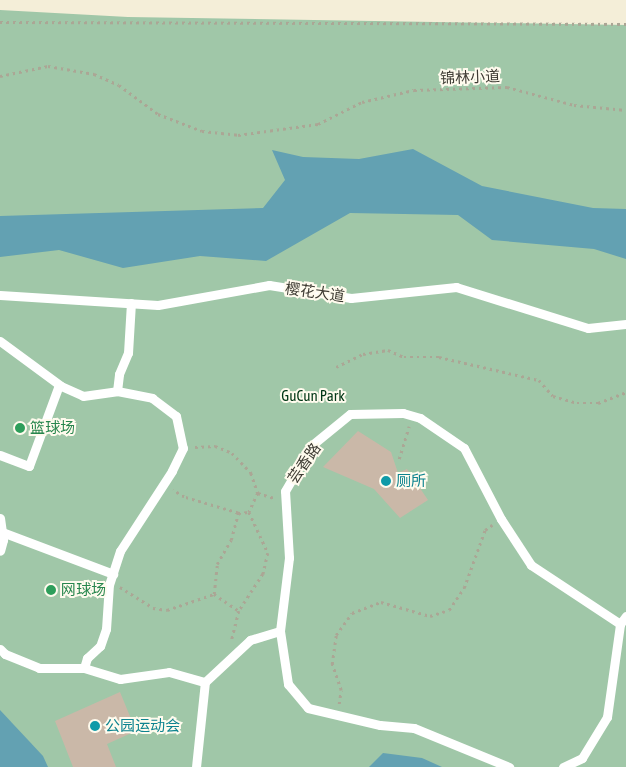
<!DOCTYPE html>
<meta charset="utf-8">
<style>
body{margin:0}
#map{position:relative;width:626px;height:767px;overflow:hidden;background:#f4eed8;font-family:"Asap Condensed","Noto Sans SC",sans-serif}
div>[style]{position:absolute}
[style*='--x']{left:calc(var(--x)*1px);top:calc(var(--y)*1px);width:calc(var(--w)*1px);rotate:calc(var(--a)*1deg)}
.green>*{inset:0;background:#a0c7a8}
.water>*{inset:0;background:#63a1b2}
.building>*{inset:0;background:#cab8a8}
.path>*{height:2.5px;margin-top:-1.25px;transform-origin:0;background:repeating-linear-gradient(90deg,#aba695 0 2.5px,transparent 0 6.5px)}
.service>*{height:9px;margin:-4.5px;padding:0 4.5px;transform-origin:4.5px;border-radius:4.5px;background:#fff}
.dots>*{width:14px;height:14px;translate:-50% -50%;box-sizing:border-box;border:2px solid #fffbee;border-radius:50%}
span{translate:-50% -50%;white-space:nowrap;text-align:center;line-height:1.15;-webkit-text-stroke:4px #fffbee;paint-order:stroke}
.street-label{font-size:15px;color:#3e3b33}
.park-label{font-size:15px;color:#003615}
.leisure-label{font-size:15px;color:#27864d}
.left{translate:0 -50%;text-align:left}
.culture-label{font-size:15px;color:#0d838f}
</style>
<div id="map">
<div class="green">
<div style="clip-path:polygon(0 10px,128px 17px,626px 25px,626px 767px,0 767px)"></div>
</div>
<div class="water">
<div style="clip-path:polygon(413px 149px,482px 186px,593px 208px,626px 209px,626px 259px,594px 249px,492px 240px,458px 215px,350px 213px,266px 261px,200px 256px,123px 268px,59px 250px,0 257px,0 216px,263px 208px,285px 180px,272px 150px,303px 157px,359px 159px)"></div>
<div style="clip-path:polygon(0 710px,43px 756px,48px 767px,0 767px)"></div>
<div style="clip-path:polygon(383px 753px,422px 758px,442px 767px,369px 767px)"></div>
</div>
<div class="building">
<div style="clip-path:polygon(358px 431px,391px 452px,398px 473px,407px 469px,428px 500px,400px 518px,374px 489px,323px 467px)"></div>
<div style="clip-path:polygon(120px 692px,136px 731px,107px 744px,116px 767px,73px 767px,55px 721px)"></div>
</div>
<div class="path">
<div style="--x:0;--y:22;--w:626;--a:0.18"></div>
<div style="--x:0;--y:76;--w:49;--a:-11.8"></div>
<div style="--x:48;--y:66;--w:47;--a:9.9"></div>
<div style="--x:94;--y:74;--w:27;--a:24"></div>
<div style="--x:119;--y:85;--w:49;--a:36.6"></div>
<div style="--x:158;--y:114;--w:47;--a:21.1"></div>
<div style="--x:202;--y:131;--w:36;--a:6"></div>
<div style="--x:238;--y:135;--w:81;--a:-7.8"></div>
<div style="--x:318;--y:124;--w:49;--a:-26.6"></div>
<div style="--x:362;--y:102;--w:53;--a:-13"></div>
<div style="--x:414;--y:90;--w:93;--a:-1.8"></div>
<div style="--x:507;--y:87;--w:69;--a:15"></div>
<div style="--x:574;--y:105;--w:52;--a:5.5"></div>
<div style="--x:336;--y:367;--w:30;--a:-26"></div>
<div style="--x:363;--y:354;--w:25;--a:-9"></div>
<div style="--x:388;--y:350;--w:17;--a:24"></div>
<div style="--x:404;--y:357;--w:35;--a:0"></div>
<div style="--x:439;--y:357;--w:103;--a:13"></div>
<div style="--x:539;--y:380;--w:21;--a:49"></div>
<div style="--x:553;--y:396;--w:25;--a:16"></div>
<div style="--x:577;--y:403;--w:21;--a:0"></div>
<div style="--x:598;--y:403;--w:30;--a:-21"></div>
<div style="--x:195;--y:447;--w:20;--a:-3"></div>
<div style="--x:215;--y:446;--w:18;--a:22"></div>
<div style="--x:232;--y:453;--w:28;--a:46"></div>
<div style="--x:251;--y:473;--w:21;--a:71"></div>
<div style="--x:258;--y:493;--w:21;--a:115"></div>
<div style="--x:249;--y:512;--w:45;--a:65.1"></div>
<div style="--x:268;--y:553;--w:22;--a:103"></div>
<div style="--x:263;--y:574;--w:44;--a:123"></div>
<div style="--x:239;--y:611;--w:30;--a:104"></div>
<div style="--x:399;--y:459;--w:34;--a:-73"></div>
<div style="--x:258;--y:493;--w:17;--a:17"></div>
<div style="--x:238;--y:513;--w:11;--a:-5"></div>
<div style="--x:120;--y:587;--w:39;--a:32"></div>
<div style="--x:153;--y:608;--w:14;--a:8"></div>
<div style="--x:167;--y:610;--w:50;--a:-18.8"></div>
<div style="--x:214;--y:594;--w:30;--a:-84"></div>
<div style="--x:217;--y:564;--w:28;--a:-60"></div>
<div style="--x:231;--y:540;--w:28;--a:-75"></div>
<div style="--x:238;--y:513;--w:56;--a:-163.5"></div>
<div style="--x:184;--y:497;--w:13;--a:-148"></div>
<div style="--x:214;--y:594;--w:30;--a:34"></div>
<div style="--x:339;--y:704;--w:14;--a:-82"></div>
<div style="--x:341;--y:690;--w:28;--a:-109"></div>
<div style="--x:332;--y:664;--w:29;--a:-82"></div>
<div style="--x:336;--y:635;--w:27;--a:-54"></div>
<div style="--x:352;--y:613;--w:31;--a:-21"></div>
<div style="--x:381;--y:602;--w:51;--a:15.9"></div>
<div style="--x:430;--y:616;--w:20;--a:-18"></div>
<div style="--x:449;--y:610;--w:27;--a:-56"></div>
<div style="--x:464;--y:588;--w:62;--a:-70.1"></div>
<div style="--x:485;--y:530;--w:9;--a:-36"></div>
</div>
<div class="service">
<div style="--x:0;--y:295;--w:158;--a:3.6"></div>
<div style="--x:158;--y:305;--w:113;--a:-10.2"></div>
<div style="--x:269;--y:285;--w:83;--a:9"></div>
<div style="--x:351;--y:298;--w:106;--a:-6"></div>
<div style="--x:456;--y:287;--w:138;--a:17.3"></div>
<div style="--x:588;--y:328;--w:38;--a:-6"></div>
<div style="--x:0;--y:341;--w:76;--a:36.4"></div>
<div style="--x:61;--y:386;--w:24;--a:24"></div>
<div style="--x:83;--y:396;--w:34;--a:-8"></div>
<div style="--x:117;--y:391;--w:36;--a:11"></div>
<div style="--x:152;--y:398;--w:30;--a:37"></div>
<div style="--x:176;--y:416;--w:33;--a:78"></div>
<div style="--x:183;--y:448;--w:25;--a:116"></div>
<div style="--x:172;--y:471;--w:95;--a:123"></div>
<div style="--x:120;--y:551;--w:35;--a:108"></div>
<div style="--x:109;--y:584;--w:45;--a:93.8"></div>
<div style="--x:106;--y:629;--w:18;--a:109"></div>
<div style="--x:100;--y:646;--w:18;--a:137"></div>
<div style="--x:87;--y:658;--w:10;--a:107"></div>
<div style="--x:117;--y:391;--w:17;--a:-83"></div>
<div style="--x:119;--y:374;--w:23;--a:-67"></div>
<div style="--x:128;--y:353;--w:50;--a:-86.6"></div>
<div style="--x:0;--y:455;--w:31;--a:21"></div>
<div style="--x:29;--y:466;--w:86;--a:-69.7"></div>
<div style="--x:0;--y:518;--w:22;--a:82"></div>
<div style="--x:3;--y:540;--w:11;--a:105"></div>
<div style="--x:2;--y:532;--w:119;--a:20.7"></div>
<div style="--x:280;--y:631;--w:54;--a:81.4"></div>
<div style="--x:288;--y:684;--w:31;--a:50"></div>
<div style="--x:308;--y:708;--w:74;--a:13.3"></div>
<div style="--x:380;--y:725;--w:34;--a:5"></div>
<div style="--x:414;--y:728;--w:103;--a:22.3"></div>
<div style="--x:0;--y:649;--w:7;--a:45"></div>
<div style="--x:5;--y:654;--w:37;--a:22"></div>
<div style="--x:39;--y:668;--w:45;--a:0"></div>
<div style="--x:84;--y:668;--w:38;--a:17"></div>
<div style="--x:120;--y:679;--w:49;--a:-8.1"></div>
<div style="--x:169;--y:672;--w:37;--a:16"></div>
<div style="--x:196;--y:767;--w:85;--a:-84"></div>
<div style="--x:205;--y:682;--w:62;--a:-43"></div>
<div style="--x:250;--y:640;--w:31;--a:-17"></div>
<div style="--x:280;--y:631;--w:74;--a:-83"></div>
<div style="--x:289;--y:558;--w:67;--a:-93.4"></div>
<div style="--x:285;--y:491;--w:53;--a:-59.6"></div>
<div style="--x:312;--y:445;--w:49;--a:-39.2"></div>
<div style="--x:350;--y:414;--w:53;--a:-1.1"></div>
<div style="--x:403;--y:413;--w:18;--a:16"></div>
<div style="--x:420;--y:418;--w:53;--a:34.3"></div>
<div style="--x:464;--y:448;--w:80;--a:62.5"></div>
<div style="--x:501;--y:519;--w:55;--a:56.9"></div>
<div style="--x:531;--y:565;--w:107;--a:33.5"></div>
<div style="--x:620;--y:624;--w:10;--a:-53"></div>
<div style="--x:563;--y:767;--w:21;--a:-25"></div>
<div style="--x:582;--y:758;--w:48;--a:-58.6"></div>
<div style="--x:607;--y:717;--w:94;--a:-82"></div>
</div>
<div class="dots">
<div style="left:20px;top:428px;background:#2e9e5b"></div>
<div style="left:386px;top:481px;background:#0f9aa8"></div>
<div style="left:51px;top:590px;background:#2e9e5b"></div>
<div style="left:95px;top:726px;background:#0f9aa8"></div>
</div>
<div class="street-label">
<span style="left:470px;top:77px;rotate:-2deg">锦林小道</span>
<span style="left:315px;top:292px;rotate:8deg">樱花大道</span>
<span style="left:304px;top:463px;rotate:-55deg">芸香路</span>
</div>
<div class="park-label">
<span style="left:313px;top:396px">GuCun Park</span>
</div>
<div class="leisure-label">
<span class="left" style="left:30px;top:428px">篮球场</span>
<span class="left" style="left:61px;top:590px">网球场</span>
</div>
<div class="culture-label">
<span class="left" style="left:396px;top:481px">厕所</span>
<span class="left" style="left:105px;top:726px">公园运动会</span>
</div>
</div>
